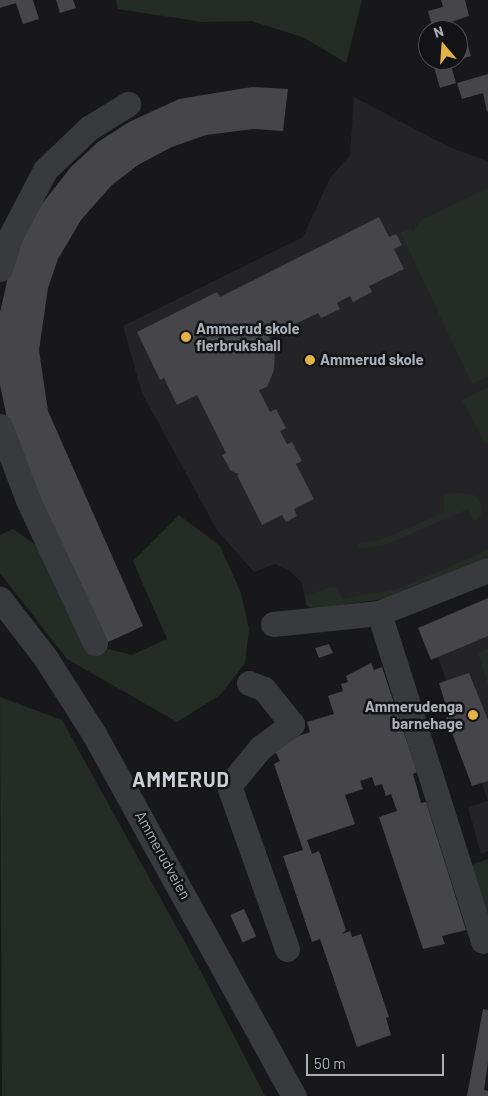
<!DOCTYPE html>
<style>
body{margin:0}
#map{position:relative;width:488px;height:1096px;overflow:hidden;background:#18181a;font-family:Barlow,sans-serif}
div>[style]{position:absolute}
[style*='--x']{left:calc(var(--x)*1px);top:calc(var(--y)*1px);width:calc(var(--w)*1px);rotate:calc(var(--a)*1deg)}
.built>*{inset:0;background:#242427}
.green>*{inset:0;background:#242c25}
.building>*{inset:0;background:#45454a;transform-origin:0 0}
.minor>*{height:25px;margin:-12.5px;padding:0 12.5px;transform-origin:12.5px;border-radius:12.5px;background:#393a3e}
.dots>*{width:14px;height:14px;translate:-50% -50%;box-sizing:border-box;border:2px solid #131315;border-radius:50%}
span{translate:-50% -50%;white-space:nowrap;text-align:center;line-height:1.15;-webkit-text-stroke:5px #131315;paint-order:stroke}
.poi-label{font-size:15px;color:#abafb9;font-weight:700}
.left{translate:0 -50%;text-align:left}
.right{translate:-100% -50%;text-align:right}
.street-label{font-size:15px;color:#abafb9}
.district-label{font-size:20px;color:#ccced5;font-weight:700;letter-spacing:1px}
.north{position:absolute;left:418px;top:20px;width:50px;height:50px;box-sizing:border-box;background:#131315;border:1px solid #505157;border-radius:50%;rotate:342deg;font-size:14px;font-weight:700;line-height:20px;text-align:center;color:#abafb9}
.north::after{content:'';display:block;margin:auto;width:18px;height:22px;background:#e5b245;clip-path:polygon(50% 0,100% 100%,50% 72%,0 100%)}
.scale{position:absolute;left:306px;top:1054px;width:138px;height:22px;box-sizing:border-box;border:2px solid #abafb9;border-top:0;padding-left:6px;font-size:15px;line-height:18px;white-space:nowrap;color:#abafb9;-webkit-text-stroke:4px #131315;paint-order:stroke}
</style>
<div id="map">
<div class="built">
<div style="clip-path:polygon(354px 97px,449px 147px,488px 161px,488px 558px,390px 598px,306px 605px,302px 583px,290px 571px,275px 564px,254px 572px,217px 530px,142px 393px,123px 326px,303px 237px,330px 178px,350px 155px)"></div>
<div style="clip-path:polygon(488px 607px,488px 851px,481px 854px,468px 807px,488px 801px,428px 628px)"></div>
</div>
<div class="green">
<div style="clip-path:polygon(116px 0,362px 0,346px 63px,305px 38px,252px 21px,202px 22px,118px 9px)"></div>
<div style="clip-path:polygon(488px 188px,488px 376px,472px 384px,401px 233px,411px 228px,413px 231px,421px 220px)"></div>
<div style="clip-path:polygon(488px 387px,488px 443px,485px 444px,462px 400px)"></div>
<div style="clip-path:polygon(461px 493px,474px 495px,482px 504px,481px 514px,474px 521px,468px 509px,385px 545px,357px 549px,358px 543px,380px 540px,444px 513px,443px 494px)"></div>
<div style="clip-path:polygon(179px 515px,220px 546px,241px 593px,249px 629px,245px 663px,220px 695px,177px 722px,67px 659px,0 573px,0 535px,13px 529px,37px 546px,100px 647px,132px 655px,167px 639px,133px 561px)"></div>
<div style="clip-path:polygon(488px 550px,488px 558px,390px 598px,314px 609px,306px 605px,306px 595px,332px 587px,338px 588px,342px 599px,398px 589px)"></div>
<div style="clip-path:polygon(488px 649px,488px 685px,478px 653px)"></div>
<div style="clip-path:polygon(0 697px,62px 720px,198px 966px,265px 1096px,2px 1096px)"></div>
<div style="clip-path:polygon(488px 859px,488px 933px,466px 867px)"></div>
</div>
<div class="building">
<div style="clip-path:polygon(0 0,33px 0,39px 19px,23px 24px,16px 3px,0 8px)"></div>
<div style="clip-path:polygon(56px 0,73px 0,76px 8px,60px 13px)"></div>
<div style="clip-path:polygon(441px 0,465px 0,469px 16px,448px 23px,451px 30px,433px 30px,428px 11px,443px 7px)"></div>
<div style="clip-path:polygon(466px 40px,471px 56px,458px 60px,458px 42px)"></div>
<div style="clip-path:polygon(432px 60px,456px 60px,450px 62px,456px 83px,440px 88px)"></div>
<div style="clip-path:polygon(488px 74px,488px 111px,487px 112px,483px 93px,462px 99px,457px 83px)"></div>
<div style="clip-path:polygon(252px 87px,288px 89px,283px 131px,253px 129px,206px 135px,172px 147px,138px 165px,112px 185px,81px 220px,58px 259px,48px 288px,39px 350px,48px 411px,143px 626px,104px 644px,8px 423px,0 385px,0 312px,8px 277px,20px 243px,38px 209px,71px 167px,98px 142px,129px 122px,179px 99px)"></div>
<div style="clip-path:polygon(379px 217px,389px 237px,396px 234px,402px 245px,394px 249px,404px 269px,369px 286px,372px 292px,353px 302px,350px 296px,337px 303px,340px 309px,321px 318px,318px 313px,269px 337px,275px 352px,274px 370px,267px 387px,259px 390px,270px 412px,276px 409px,286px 428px,280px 431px,287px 444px,292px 442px,302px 461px,296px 464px,314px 499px,294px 509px,297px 516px,286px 522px,282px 515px,262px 525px,237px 475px,239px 474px,231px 471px,222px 455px,226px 453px,197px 395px,177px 405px,164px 378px,160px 380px,137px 332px,217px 292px,220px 297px)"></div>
<div style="clip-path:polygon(488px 598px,488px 636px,431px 660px,418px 628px)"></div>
<div style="clip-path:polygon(329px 644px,333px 653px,319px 658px,315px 648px)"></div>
<div style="clip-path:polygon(371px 663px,374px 670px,382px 667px,417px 772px,413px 774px,417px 788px,421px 803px,426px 802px,466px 930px,442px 936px,445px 944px,423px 949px,379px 817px,397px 811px,391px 794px,386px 796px,382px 784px,375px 786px,372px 777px,360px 781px,363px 789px,345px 795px,355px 824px,307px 840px,312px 854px,319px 851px,346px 930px,342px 934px,350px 931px,352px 937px,361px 934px,389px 1017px,386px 1018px,391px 1035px,357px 1047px,320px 939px,312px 942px,283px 856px,303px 850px,274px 764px,280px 761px,272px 745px,310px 732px,307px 722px,334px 714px,328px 696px,343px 691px,341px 684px,348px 682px,346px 676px)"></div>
<div style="clip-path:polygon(469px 673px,488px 720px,488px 781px,472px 786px,446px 717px,449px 716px,439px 683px)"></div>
<div style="left:244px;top:909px;width:30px;height:15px;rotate:66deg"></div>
<div style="clip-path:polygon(483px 1009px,488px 1010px,488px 1062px,484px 1090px,488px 1091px,488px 1096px,467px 1096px)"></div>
</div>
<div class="minor">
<div style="--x:0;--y:269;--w:31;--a:-73"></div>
<div style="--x:9;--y:239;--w:78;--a:-62.4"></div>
<div style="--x:45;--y:170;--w:61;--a:-43.7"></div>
<div style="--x:89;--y:128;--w:46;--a:-31.6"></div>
<div style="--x:0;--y:426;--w:79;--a:69.3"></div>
<div style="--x:28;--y:500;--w:158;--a:64.9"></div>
<div style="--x:0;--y:599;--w:73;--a:52.2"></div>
<div style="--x:45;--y:657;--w:91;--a:57.5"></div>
<div style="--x:94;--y:734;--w:414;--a:61.1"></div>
<div style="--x:379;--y:613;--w:344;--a:72.4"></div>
<div style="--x:273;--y:624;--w:107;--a:-5.9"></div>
<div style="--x:379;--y:613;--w:117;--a:-21.5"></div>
<div style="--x:249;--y:683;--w:16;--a:22"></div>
<div style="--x:264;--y:689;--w:45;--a:51.3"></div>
<div style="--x:292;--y:724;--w:39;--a:143"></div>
<div style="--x:261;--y:747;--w:50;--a:129.4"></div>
<div style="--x:229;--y:786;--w:173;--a:70.4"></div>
</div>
<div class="dots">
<div style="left:186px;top:337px;background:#e5b245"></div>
<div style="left:310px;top:360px;background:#e5b245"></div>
<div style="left:473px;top:715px;background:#e5b245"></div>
</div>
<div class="poi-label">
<span class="left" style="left:196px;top:337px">Ammerud skole<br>flerbrukshall</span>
<span class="left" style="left:320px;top:360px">Ammerud skole</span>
<span class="right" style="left:463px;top:715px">Ammerudenga<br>barnehage</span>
</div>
<div class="street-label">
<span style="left:163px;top:855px;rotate:61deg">Ammerudveien</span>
</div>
<div class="district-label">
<span style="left:181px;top:779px">AMMERUD</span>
</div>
<div class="north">N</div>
<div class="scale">50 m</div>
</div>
